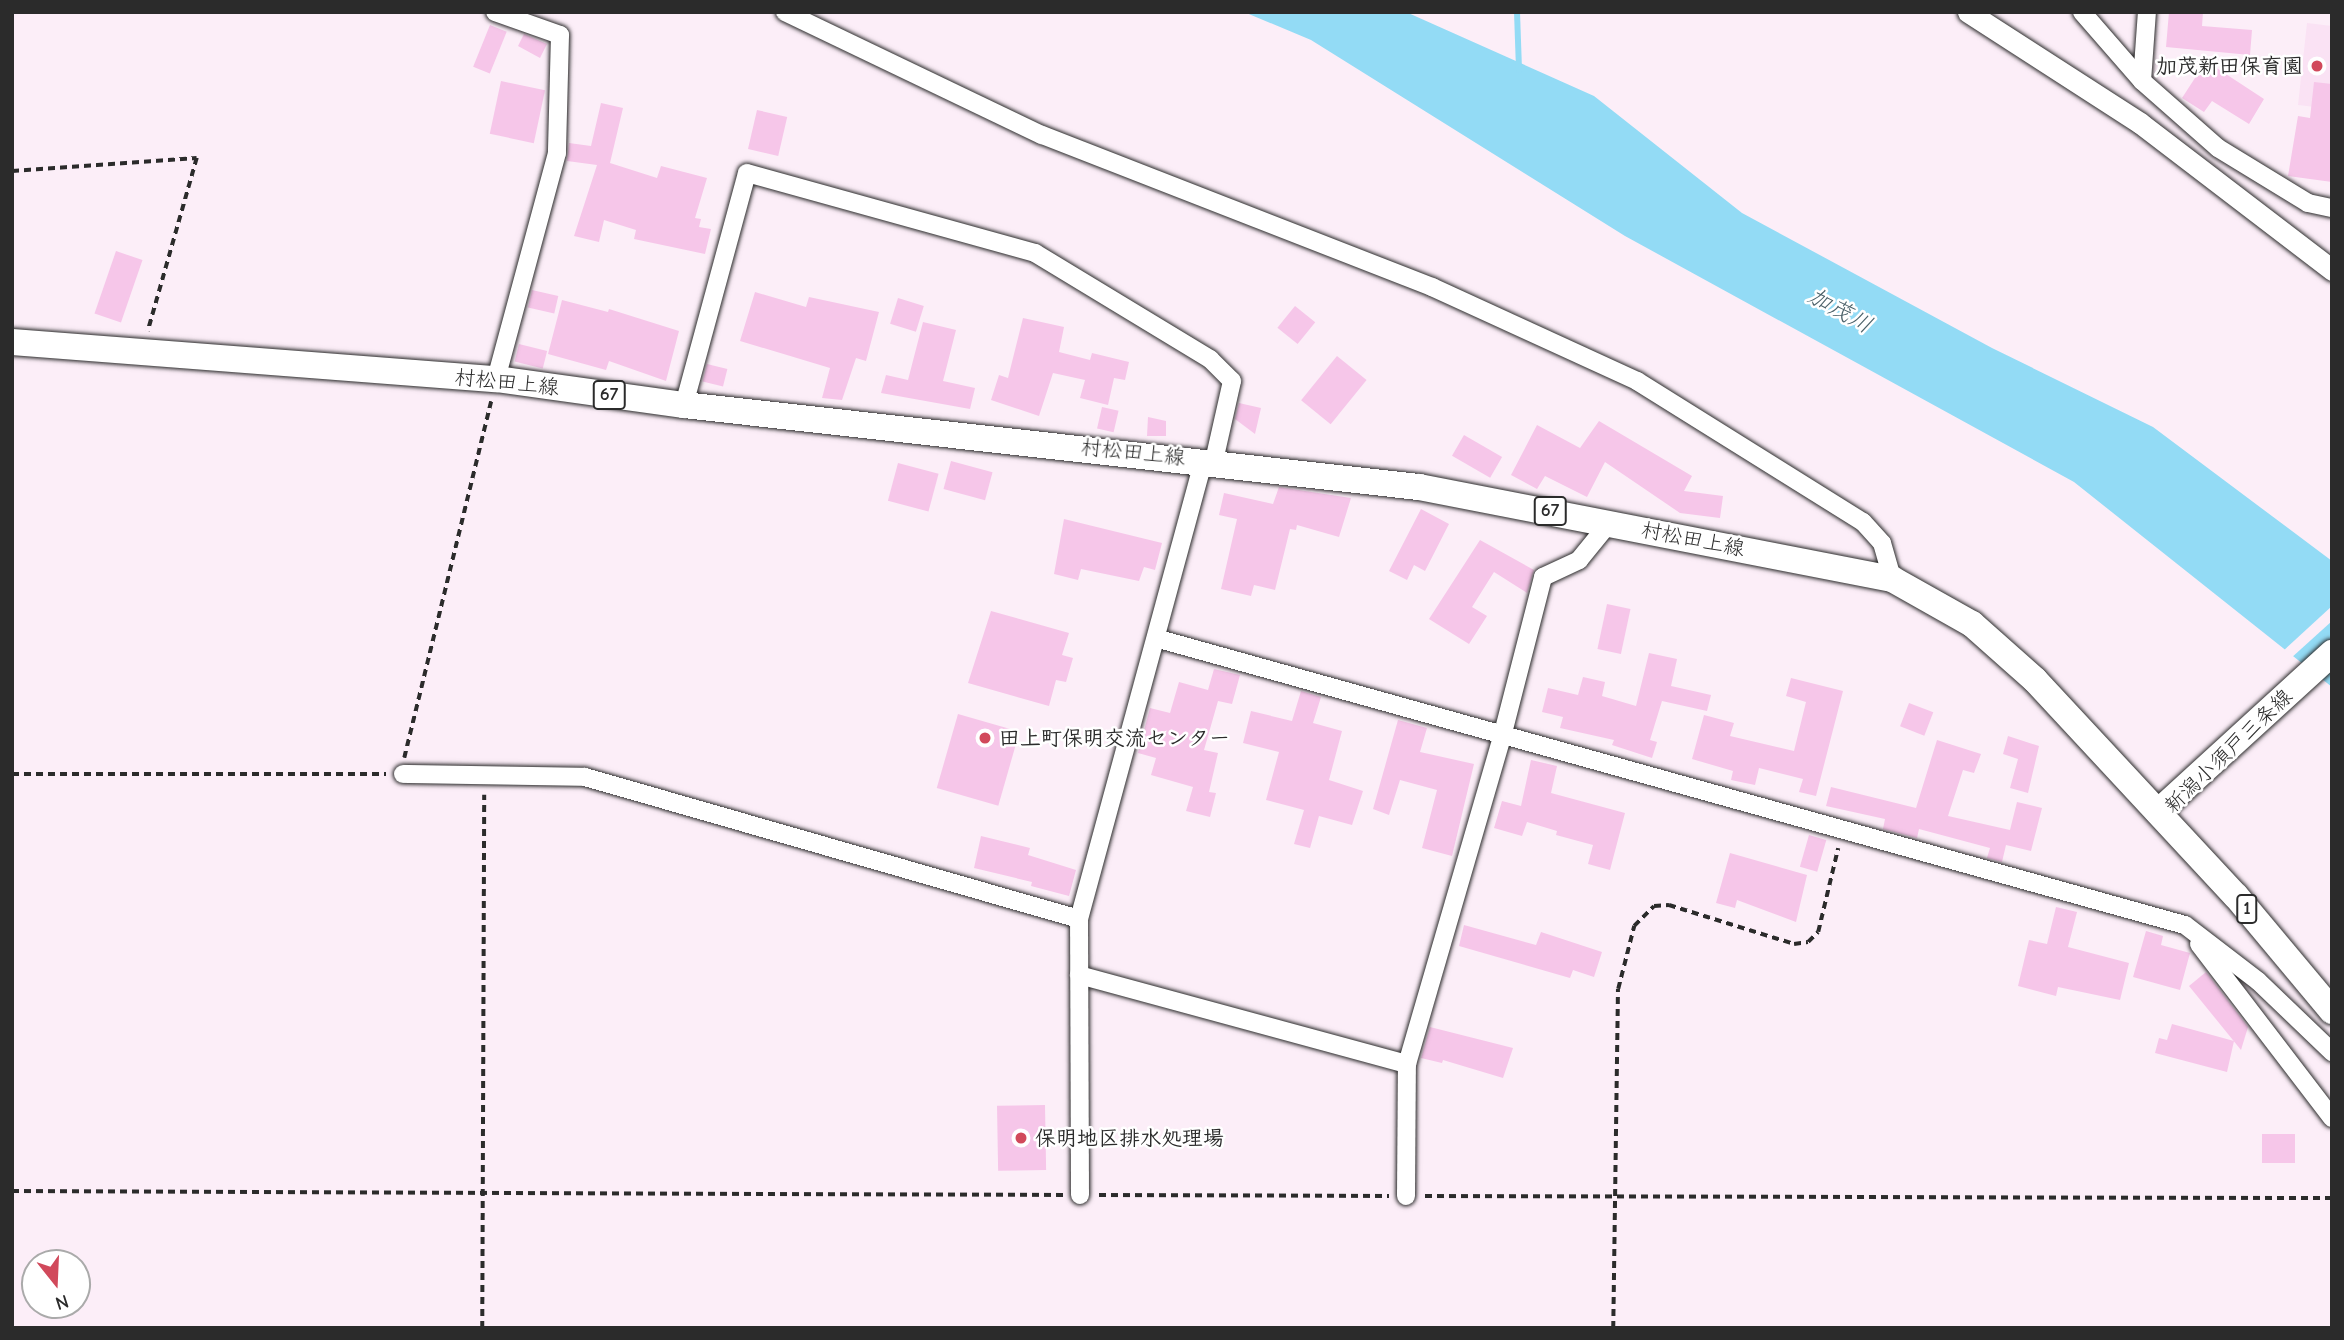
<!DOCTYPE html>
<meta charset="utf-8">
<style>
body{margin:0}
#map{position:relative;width:2344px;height:1340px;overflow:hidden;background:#fceef8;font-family:"Comic Neue","Klee One",sans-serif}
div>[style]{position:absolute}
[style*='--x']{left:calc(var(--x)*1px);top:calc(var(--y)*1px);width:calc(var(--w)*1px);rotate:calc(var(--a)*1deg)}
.built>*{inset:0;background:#fae2f4}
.water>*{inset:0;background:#93dbf5}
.pier>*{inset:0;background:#fceef8}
.stream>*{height:6px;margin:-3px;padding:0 3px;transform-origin:3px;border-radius:3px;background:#93dbf5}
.building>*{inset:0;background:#f6c6e9;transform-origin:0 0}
.path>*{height:3.5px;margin-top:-1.75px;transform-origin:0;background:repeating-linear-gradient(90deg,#2b2b2b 0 7px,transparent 0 12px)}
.roads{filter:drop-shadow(0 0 2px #2b2b2b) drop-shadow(0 0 2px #2b2b2b)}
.minor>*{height:18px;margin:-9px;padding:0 9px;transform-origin:9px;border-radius:9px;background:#fff}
.tertiary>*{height:21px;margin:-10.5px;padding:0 10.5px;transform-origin:10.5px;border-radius:10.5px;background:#fff}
.primary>*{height:26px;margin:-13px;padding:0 13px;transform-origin:13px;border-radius:13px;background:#fff}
.dots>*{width:19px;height:19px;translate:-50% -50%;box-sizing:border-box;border:4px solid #fff;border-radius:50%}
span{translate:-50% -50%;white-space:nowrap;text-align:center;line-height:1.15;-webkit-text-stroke:5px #fff;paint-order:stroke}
.shield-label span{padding:2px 5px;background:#fff;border:2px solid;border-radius:5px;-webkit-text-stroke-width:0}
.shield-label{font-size:19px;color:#2b2b2b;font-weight:700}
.poi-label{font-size:21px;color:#2b2b2b;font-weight:700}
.right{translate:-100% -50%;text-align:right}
.left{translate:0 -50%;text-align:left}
.street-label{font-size:21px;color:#2b2b2b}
.water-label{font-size:23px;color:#4a6068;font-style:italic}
.frame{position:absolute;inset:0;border:14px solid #2b2b2b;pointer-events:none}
.north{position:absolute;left:21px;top:1249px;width:70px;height:70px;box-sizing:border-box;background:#fff;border:2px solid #aaa;border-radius:50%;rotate:162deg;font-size:19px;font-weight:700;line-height:28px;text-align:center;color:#2b2b2b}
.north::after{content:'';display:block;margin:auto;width:24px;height:32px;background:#d1495b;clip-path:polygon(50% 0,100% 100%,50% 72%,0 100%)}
</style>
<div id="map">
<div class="built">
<div style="clip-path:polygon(2307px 23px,2332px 26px,2332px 109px,2298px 105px)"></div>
</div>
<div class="water">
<div style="clip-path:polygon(1244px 12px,1406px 12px,1594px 96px,1742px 213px,1992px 348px,2153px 427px,2332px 561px,2332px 687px,2074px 482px,1625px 236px,1311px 40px)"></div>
</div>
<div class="pier">
<div style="clip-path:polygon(2332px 606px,2332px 621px,2290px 659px,2282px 652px)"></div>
</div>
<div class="stream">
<div style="--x:1517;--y:12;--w:58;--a:88"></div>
</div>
<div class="building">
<div style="clip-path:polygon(2169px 12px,2203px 12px,2202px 26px,2252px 30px,2250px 55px,2166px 47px)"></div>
<div style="left:490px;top:25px;width:18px;height:45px;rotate:22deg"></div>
<div style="clip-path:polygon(524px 34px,547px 44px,540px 58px,518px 46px)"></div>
<div style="clip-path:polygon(2206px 61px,2264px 99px,2249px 124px,2212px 101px,2204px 112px,2182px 98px)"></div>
<div style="left:501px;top:81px;width:45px;height:54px;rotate:12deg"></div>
<div style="clip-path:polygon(2314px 82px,2332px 84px,2332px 182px,2288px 176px,2298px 116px,2310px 118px)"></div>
<div style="clip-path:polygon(601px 103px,623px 108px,610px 163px,657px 178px,661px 166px,707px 178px,695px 218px,701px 219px,699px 227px,711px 229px,705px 254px,634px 239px,636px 230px,604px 220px,599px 242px,574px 236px,597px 165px,567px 161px,569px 143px,591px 146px)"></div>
<div style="left:757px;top:110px;width:31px;height:40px;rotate:13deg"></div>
<div style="left:116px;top:251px;width:28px;height:66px;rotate:19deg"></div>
<div style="left:532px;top:290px;width:27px;height:18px;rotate:13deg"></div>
<div style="clip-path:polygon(755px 292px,806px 307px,809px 297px,879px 312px,866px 361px,856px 358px,842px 400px,822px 398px,830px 368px,740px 341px)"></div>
<div style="left:898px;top:298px;width:27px;height:27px;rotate:17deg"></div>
<div style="clip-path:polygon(562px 300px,608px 312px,609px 309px,679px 331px,666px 381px,609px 361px,606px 370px,548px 354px)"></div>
<div style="left:1295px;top:306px;width:26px;height:28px;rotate:39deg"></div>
<div style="clip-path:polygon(1023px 318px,1064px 327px,1059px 352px,1090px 360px,1092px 353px,1129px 362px,1125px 380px,1114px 378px,1108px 405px,1080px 398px,1085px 380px,1053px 373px,1039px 416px,991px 400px,999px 375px,1008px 378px)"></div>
<div style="clip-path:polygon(923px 322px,956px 330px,943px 381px,975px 388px,970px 409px,881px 393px,886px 375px,908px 380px)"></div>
<div style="left:519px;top:344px;width:29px;height:18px;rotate:14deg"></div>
<div style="left:1337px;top:356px;width:38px;height:57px;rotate:39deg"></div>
<div style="left:707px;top:364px;width:21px;height:18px;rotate:14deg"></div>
<div style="clip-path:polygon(1239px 403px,1261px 408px,1255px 434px,1235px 419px)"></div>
<div style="left:1102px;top:407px;width:17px;height:22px;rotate:13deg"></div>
<div style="clip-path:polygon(1148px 417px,1166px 421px,1166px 436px,1147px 436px)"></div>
<div style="clip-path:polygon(1599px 421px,1692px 476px,1684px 491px,1723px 496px,1720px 518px,1680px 513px,1605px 462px,1587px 497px,1545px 476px,1537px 489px,1511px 475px,1537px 425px,1580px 448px)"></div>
<div style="left:1464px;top:435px;width:44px;height:24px;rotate:30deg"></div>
<div style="left:951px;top:461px;width:43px;height:29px;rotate:15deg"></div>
<div style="left:898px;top:463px;width:42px;height:39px;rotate:15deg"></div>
<div style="clip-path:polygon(1279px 487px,1351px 498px,1339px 537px,1297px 525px,1296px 530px,1290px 529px,1275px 590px,1254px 585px,1251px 596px,1221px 589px,1237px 519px,1219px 515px,1224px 493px,1273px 504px)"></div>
<div style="clip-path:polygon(1421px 509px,1449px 524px,1425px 571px,1414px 565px,1407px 580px,1389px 571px)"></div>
<div style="clip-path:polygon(1064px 519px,1162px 543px,1155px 570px,1144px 567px,1139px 581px,1081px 569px,1078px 580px,1054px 574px)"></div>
<div style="clip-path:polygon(1480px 540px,1534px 570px,1527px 593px,1494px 572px,1472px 607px,1487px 616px,1469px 644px,1429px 619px)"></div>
<div style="left:1607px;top:604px;width:24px;height:46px;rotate:12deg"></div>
<div style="clip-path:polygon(991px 611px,1069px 633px,1062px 655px,1073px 658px,1066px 682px,1056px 680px,1049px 706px,968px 683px)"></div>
<div style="clip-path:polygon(1649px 653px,1677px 659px,1671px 686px,1711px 695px,1707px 711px,1662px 701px,1650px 740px,1657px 742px,1652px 758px,1612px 745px,1614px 740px,1560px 728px,1563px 717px,1542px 712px,1548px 688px,1578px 695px,1583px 677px,1605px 682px,1602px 696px,1636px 706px)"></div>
<div style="clip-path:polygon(1214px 669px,1240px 675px,1232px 704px,1218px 701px,1204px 750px,1218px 753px,1209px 792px,1216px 793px,1210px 817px,1186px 811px,1193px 787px,1151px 775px,1156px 758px,1138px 753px,1150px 708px,1170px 713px,1179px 682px,1208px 690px)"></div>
<div style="clip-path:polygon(1791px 678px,1843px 691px,1816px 796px,1799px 792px,1803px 779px,1759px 768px,1755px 785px,1731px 780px,1733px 771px,1692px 759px,1704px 715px,1734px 723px,1730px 736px,1794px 751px,1806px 702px,1786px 696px)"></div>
<div style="clip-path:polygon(1301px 691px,1321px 697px,1313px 723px,1342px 731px,1329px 780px,1363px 791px,1352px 825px,1319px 816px,1310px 848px,1294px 844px,1304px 810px,1266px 800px,1279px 752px,1243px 743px,1251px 711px,1292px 721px)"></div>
<div style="left:1909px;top:703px;width:26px;height:25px;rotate:21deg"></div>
<div style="left:958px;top:714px;width:64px;height:77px;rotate:16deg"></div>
<div style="clip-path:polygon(1398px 720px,1427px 728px,1420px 752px,1474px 764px,1452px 856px,1422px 848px,1437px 790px,1400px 780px,1389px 815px,1373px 809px)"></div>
<div style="clip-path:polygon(2008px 736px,2039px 746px,2028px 793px,2010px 788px,2018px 759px,2003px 754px)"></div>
<div style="clip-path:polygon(1937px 740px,1981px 754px,1974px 773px,1963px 770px,1948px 816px,2010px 830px,2017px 802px,2042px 808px,2031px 851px,2006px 845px,2002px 862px,1987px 858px,1990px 848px,1919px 829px,1917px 838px,1883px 829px,1885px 819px,1826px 806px,1831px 787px,1916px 808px)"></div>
<div style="clip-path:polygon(1531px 760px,1557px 766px,1551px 793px,1625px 813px,1610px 870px,1588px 864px,1593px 845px,1556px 835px,1557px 831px,1527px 822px,1522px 836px,1494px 828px,1502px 801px,1521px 806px)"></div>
<div style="left:1809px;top:835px;width:18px;height:33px;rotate:16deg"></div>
<div style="clip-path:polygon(981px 836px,1030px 848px,1028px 855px,1076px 870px,1069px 896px,1031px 886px,1032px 882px,974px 868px)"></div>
<div style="clip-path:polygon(1730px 853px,1807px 875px,1796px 922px,1737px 900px,1735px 908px,1716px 903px)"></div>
<div style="clip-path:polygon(2056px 907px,2077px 912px,2068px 947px,2129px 963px,2120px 1000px,2058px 987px,2056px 996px,2018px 986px,2029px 940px,2047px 944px)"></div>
<div style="clip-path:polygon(1464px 925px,1536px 945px,1541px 932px,1602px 952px,1594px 977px,1573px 970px,1570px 978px,1459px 946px)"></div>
<div style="clip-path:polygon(2146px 931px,2163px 936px,2161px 945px,2190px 953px,2180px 990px,2133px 977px)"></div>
<div style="clip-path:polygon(2206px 972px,2248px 1027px,2241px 1050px,2189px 986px)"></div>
<div style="clip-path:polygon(2172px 1024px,2234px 1041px,2227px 1072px,2155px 1053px,2159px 1038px,2167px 1040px)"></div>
<div style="clip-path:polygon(1430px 1027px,1513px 1048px,1503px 1078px,1443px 1060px,1442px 1063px,1421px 1058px)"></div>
<div style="left:1045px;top:1105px;width:65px;height:48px;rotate:89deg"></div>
<div style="left:2262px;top:1134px;width:33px;height:29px"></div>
</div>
<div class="path">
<div style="--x:12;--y:171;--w:185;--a:-4"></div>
<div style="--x:197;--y:158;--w:180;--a:105.8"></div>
<div style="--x:404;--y:758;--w:367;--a:-76.3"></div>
<div style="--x:12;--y:774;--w:374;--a:0"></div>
<div style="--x:12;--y:1191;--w:1052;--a:0.22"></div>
<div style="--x:1099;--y:1195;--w:290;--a:0.2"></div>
<div style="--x:1425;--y:1196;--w:907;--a:0.13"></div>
<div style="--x:482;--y:1328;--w:533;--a:-89.79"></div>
<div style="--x:1613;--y:1328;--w:339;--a:-89.2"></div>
<div style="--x:1618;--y:989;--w:65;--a:-75.7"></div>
<div style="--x:1634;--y:926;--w:28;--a:-45"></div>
<div style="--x:1654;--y:906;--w:15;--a:-4"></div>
<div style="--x:1669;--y:905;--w:131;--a:17.3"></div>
<div style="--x:1794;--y:944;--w:14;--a:-8"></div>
<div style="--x:1808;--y:942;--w:14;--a:-45"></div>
<div style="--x:1818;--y:932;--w:86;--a:-76.6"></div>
</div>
<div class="roads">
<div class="minor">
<div style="--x:495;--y:12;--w:69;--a:19.5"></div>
<div style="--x:560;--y:35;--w:118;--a:91.5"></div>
<div style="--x:557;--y:153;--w:234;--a:105.1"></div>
<div style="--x:785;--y:12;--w:285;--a:25.6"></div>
<div style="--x:1042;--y:135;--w:419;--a:21.3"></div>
<div style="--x:1432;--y:287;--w:226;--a:24.6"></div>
<div style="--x:1637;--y:381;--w:266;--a:32"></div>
<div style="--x:1863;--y:522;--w:28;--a:48"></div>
<div style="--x:1882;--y:543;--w:37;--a:74"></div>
<div style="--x:2082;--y:12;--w:91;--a:49"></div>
<div style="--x:2142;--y:81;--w:101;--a:41.4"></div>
<div style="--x:2218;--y:148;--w:105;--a:31.4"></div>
<div style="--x:2308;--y:203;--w:25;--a:12"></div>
<div style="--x:2142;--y:81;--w:69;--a:-85.9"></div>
<div style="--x:684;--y:405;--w:240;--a:-74.8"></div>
<div style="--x:747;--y:173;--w:299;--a:15.5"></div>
<div style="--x:1035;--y:253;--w:205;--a:31.2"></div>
<div style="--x:1210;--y:359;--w:31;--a:45"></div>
<div style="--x:1232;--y:381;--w:82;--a:102.7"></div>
<div style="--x:1159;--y:639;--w:1065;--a:15.58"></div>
<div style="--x:2185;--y:925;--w:92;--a:37.5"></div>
<div style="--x:2258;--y:981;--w:103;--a:43.8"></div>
<div style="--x:403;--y:774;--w:182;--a:0.9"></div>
<div style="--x:585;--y:777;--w:514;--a:16.04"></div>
<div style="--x:2199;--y:944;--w:219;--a:52.6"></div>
<div style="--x:1079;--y:975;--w:340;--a:15.2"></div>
<div style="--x:1080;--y:1195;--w:276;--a:-90.2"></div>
<div style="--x:1079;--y:919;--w:476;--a:-74.8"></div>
<div style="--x:1406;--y:1196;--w:132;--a:-89.6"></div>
<div style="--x:1407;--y:1064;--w:345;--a:-73.8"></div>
<div style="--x:1503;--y:733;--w:161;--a:-75.6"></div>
<div style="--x:1543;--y:577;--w:40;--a:-25"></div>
<div style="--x:1579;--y:560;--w:49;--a:-50.8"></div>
</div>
<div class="tertiary">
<div style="--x:1968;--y:12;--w:205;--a:32.8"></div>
<div style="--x:2140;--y:123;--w:242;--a:37.4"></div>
</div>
<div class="primary">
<div style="--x:12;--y:342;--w:485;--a:4.4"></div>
<div style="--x:496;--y:379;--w:190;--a:7.9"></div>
<div style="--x:684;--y:405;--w:740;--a:6.37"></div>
<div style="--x:1419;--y:487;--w:482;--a:11"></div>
<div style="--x:1892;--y:579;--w:92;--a:29.4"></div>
<div style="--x:1972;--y:624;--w:84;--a:41.6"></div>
<div style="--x:2035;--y:680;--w:295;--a:47.1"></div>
<div style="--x:2236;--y:896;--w:150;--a:50.1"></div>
<div style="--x:2158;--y:812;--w:236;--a:-42.4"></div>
</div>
</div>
<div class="dots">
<div style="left:2317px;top:66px;background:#d1495b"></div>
<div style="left:985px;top:738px;background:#d1495b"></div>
<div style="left:1021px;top:1138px;background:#d1495b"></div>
</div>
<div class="shield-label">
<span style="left:609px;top:395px">67</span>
<span style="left:1550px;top:511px">67</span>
<span style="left:2247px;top:909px">1</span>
</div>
<div class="poi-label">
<span class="right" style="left:2303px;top:66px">加茂新田保育園</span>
<span class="left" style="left:999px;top:738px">田上町保明交流センター</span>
<span class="left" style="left:1035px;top:1138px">保明地区排水処理場</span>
</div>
<div class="street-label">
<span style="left:507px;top:382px;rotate:6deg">村松田上線</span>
<span style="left:1133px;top:452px;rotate:6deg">村松田上線</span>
<span style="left:1693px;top:539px;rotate:11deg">村松田上線</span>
<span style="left:2228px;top:751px;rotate:-44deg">新潟小須戸三条線</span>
</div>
<div class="water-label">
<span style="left:1840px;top:311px;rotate:29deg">加茂川</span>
</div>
<div class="frame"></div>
<div class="north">N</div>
</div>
